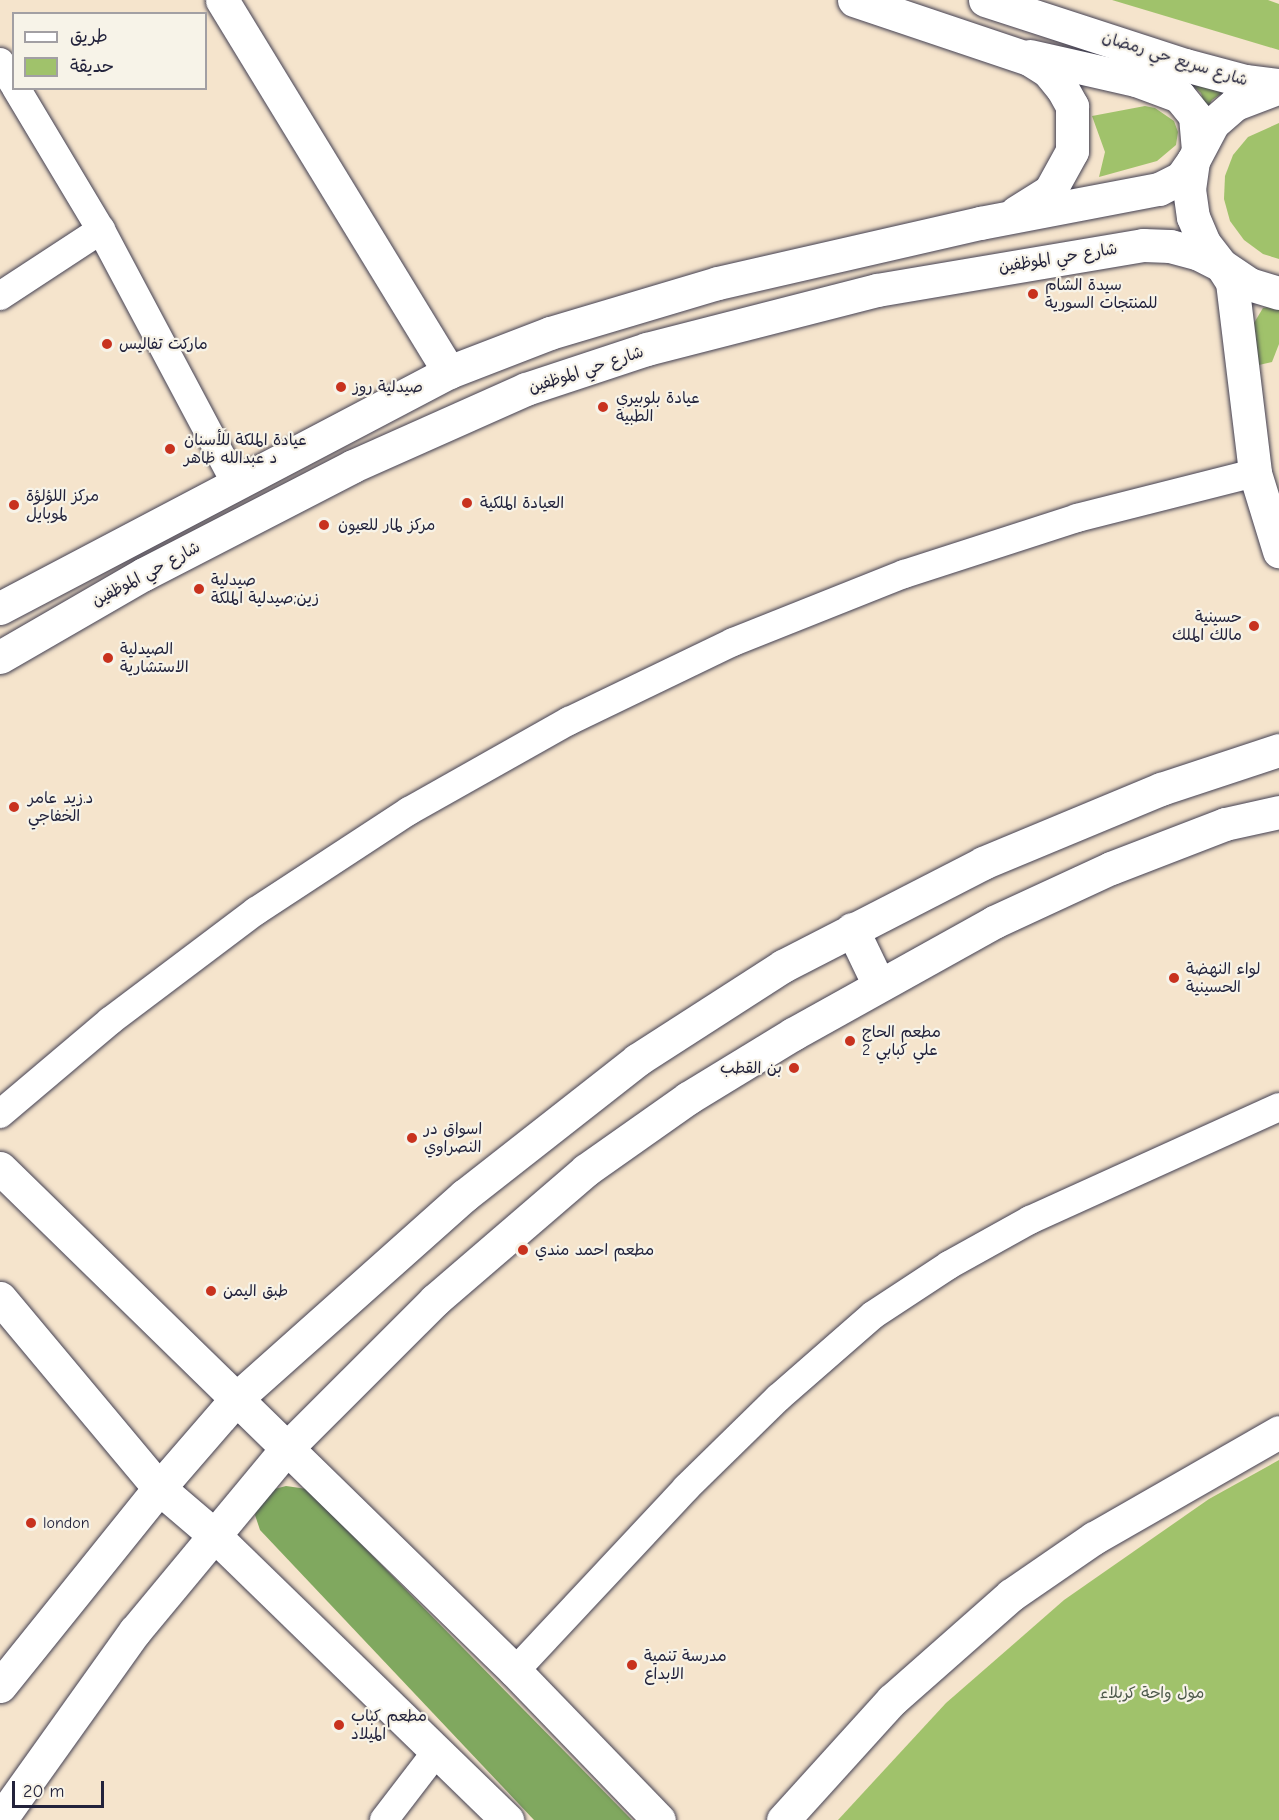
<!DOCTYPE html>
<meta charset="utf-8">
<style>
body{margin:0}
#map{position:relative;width:1279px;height:1820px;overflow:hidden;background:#f5e4cc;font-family:"Comic Neue","Playpen Sans Arabic",sans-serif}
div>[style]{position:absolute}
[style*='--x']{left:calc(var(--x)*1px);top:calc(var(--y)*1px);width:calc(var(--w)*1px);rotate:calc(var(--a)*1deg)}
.green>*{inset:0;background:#a0c26b}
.forest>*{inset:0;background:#80a85f}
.roads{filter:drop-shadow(0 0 2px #423f51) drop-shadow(0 0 2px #423f51)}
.street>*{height:28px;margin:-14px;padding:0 14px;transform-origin:14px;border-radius:14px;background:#fff}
.secondary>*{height:33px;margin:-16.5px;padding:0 16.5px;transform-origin:16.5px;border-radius:16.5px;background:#fff}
.primary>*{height:33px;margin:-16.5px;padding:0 16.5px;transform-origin:16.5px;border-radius:16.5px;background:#fff}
.dots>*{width:16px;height:16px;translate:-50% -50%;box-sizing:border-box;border:3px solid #f7f3e8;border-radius:50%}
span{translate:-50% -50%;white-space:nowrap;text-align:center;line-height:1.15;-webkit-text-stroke:4.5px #f7f3e8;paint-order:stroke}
.street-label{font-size:16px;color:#22223b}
.poi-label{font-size:16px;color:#22223b}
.left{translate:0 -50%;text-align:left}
.right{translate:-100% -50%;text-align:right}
.park-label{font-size:16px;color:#4e5a4c}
.legend{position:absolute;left:12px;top:12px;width:195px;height:78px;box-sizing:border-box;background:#f7f3e8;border:2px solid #a29fa3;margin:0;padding:8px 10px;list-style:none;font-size:18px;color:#22223b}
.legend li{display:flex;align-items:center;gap:12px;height:30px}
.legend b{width:30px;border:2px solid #a29fa3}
.scale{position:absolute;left:12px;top:1781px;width:92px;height:27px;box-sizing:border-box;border:3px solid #22223b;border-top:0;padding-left:8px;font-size:18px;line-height:21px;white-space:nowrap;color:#22223b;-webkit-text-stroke:4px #f7f3e8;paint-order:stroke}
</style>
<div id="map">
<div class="green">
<div style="clip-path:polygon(1112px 0,1268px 0,1279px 4px,1279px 50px)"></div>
<div style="clip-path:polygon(1184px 77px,1231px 87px,1212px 100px,1206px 110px,1201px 93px)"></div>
<div style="clip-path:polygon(1145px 106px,1155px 108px,1174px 121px,1178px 132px,1176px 145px,1157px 161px,1099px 177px,1105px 152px,1092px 116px)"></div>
<div style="clip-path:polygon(1279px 123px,1279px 259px,1263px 254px,1244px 240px,1230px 221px,1224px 199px,1225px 176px,1233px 155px,1248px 137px)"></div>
<div style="clip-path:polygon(1273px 306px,1279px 309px,1279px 344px,1272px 362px,1259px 365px,1254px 323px,1263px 308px)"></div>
<div style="clip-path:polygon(1279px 1460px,1279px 1820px,838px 1820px,946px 1703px,1064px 1600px,1209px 1499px)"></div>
</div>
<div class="forest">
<div style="clip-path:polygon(286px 1486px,307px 1489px,632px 1820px,534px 1820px,260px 1530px,255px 1515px,259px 1503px,267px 1491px)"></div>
</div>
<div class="roads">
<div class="street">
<div style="--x:0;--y:62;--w:26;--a:58"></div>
<div style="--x:16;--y:88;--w:165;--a:59.1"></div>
<div style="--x:101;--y:230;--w:285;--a:62"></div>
<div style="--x:0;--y:296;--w:121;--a:-33.2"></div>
<div style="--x:0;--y:1114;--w:144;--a:-40.2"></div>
<div style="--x:110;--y:1021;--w:183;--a:-37"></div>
<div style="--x:256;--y:911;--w:183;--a:-33.2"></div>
<div style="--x:409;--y:811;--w:184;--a:-29.4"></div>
<div style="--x:569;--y:721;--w:182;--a:-25.7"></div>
<div style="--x:733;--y:642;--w:184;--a:-21.7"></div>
<div style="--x:904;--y:574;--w:182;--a:-17.9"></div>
<div style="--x:1077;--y:518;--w:184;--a:-14.2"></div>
<div style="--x:515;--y:1671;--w:250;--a:-46.9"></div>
<div style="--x:686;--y:1488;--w:129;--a:-44.4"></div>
<div style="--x:778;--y:1398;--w:126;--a:-41.1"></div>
<div style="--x:873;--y:1315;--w:91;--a:-33.3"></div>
<div style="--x:949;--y:1265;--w:93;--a:-29.1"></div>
<div style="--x:1030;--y:1220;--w:273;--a:-24.4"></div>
<div style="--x:384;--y:1820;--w:87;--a:-52.5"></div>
</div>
<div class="secondary">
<div style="--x:222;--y:0;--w:436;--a:58.6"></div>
<div style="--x:852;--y:929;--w:62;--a:64.3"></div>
<div style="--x:0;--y:1168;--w:720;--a:44.32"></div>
<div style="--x:515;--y:1671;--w:207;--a:46"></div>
<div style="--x:0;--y:1298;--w:248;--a:50.1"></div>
<div style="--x:159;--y:1488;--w:72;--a:40.5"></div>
<div style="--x:214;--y:1535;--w:409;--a:44.2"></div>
<div style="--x:0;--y:1686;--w:254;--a:-51.2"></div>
<div style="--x:159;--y:1488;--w:119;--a:-49.1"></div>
<div style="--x:237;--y:1398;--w:305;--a:-41.7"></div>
<div style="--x:465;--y:1195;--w:219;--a:-38.1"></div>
<div style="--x:637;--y:1060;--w:174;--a:-32.8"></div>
<div style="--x:783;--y:966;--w:225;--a:-27.2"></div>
<div style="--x:983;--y:863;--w:193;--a:-22.6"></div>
<div style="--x:1161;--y:789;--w:124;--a:-18.3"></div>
<div style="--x:0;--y:1820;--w:232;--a:-54.5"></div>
<div style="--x:135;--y:1631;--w:238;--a:-50.3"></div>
<div style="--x:287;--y:1448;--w:209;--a:-45"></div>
<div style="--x:435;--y:1300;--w:199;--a:-40.7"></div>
<div style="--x:586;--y:1170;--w:125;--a:-35.2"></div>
<div style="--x:688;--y:1098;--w:123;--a:-31.4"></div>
<div style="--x:793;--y:1034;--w:230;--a:-29.1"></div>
<div style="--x:994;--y:922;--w:129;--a:-24.8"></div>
<div style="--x:1111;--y:868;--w:122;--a:-21.1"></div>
<div style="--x:1225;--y:824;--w:55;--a:-12.5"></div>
<div style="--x:783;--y:1820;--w:162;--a:-47.8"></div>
<div style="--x:892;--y:1700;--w:159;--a:-41.4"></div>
<div style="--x:1011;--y:1595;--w:101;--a:-34.5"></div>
<div style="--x:1094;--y:1538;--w:213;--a:-29.8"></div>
</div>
<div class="primary">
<div style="--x:854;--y:0;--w:185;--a:18.6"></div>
<div style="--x:1029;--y:59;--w:22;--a:32"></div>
<div style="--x:1048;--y:71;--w:22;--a:51"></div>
<div style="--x:1062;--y:88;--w:21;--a:61"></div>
<div style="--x:1072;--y:106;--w:45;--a:90"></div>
<div style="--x:1072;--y:151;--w:46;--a:118.8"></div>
<div style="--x:1050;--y:191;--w:40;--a:148"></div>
<div style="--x:985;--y:0;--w:210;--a:18"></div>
<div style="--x:1185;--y:65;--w:62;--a:14.9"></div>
<div style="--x:1245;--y:81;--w:34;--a:7"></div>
<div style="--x:1030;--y:56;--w:109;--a:12.8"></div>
<div style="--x:1136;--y:80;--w:46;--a:20.4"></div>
<div style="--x:1179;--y:96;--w:26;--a:51"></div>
<div style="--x:1195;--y:116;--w:32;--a:85"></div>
<div style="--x:1277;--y:88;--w:45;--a:159.1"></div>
<div style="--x:1235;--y:104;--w:29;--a:139"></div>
<div style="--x:1213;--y:123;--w:43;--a:117.8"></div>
<div style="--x:1193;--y:161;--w:28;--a:98"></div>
<div style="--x:1189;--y:189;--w:28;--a:82"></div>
<div style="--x:1193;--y:217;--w:28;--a:67"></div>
<div style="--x:1204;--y:243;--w:28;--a:52"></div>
<div style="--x:1221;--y:265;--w:34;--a:34"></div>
<div style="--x:1249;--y:284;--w:31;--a:17"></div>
<div style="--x:0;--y:608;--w:507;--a:-27.73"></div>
<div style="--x:449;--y:372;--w:108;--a:-21.1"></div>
<div style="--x:550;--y:333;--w:175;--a:-16.6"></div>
<div style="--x:718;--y:283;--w:269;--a:-12.9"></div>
<div style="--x:980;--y:223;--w:182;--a:-10.8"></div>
<div style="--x:1159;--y:189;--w:25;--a:-27"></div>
<div style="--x:1181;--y:178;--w:21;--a:-55"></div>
<div style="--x:0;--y:657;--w:166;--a:-30"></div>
<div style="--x:144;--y:574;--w:235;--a:-27.3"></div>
<div style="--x:353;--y:466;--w:189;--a:-24"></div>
<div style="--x:526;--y:389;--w:127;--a:-18.3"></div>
<div style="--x:647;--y:349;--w:237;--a:-14.4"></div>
<div style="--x:877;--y:290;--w:270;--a:-9.6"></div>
<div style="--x:1143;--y:245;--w:27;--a:2"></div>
<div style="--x:1170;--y:246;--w:28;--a:15"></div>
<div style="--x:1197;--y:253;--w:27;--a:27"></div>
<div style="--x:1221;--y:265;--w:20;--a:57"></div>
<div style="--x:1232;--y:282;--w:192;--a:83.1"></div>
<div style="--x:1255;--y:473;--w:82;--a:72.9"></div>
</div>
</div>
<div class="dots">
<div style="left:1033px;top:294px;background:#c8321e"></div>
<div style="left:107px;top:344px;background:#c8321e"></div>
<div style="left:341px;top:387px;background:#c8321e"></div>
<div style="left:603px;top:407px;background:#c8321e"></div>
<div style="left:170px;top:449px;background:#c8321e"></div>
<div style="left:467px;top:503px;background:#c8321e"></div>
<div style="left:14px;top:505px;background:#c8321e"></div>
<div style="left:324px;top:525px;background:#c8321e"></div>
<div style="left:199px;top:589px;background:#c8321e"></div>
<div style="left:1254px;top:626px;background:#c8321e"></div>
<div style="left:108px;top:658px;background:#c8321e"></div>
<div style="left:14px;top:807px;background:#c8321e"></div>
<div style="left:1174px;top:978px;background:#c8321e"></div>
<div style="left:850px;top:1041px;background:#c8321e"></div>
<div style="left:794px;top:1068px;background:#c8321e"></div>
<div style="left:412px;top:1138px;background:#c8321e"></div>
<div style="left:523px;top:1250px;background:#c8321e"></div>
<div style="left:211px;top:1291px;background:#c8321e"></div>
<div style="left:31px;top:1523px;background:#c8321e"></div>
<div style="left:632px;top:1665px;background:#c8321e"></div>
<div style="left:339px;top:1725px;background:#c8321e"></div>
</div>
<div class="street-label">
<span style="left:1175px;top:59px;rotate:17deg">شارع سريع حي رمضان</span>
<span style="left:1058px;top:258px;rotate:-9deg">شارع حي الموظفين</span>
<span style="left:586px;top:370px;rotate:-18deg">شارع حي الموظفين</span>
<span style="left:146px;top:574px;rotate:-28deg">شارع حي الموظفين</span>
</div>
<div class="poi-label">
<span class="left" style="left:1045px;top:294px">سيدة الشام<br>للمنتجات السورية</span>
<span class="left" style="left:119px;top:344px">ماركت تفاليس</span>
<span class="left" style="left:353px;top:387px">صيدلية روز</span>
<span class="left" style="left:616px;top:407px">عيادة بلوبيري<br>الطبية</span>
<span class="left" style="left:184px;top:449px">عيادة الملكة للأسنان<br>د عبدالله ظاهر</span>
<span class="left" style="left:26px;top:505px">مركز اللؤلؤة<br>لموبايل</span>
<span class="left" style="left:480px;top:503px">العيادة الملكية</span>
<span class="left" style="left:338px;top:525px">مركز لمار للعيون</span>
<span class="left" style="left:211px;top:589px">صيدلية<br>زين;صيدلية الملكة</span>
<span class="right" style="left:1242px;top:626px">حسينية<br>مالك الملك</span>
<span class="left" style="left:120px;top:658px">الصيدلية<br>الاستشارية</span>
<span class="left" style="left:28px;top:807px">د.زيد عامر<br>الخفاجي</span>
<span class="left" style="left:1186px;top:978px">لواء النهضة<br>الحسينية</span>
<span class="left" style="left:862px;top:1041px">مطعم الحاج<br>علي كبابي 2</span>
<span class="right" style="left:782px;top:1068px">بن القطب</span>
<span class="left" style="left:424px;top:1138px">اسواق در<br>النصراوي</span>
<span class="left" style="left:535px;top:1250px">مطعم احمد مندي</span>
<span class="left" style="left:223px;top:1291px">طبق اليمن</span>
<span class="left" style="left:43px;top:1523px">london</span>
<span class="left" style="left:644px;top:1665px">مدرسة تنمية<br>الابداع</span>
<span class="left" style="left:351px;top:1725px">مطعم كباب<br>الميلاد</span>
</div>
<div class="park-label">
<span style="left:1152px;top:1693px">مول واحة كربلاء</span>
</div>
<ul class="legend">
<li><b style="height:8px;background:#fff"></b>طريق</li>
<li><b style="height:16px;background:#a0c26b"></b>حديقة</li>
</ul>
<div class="scale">20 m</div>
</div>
